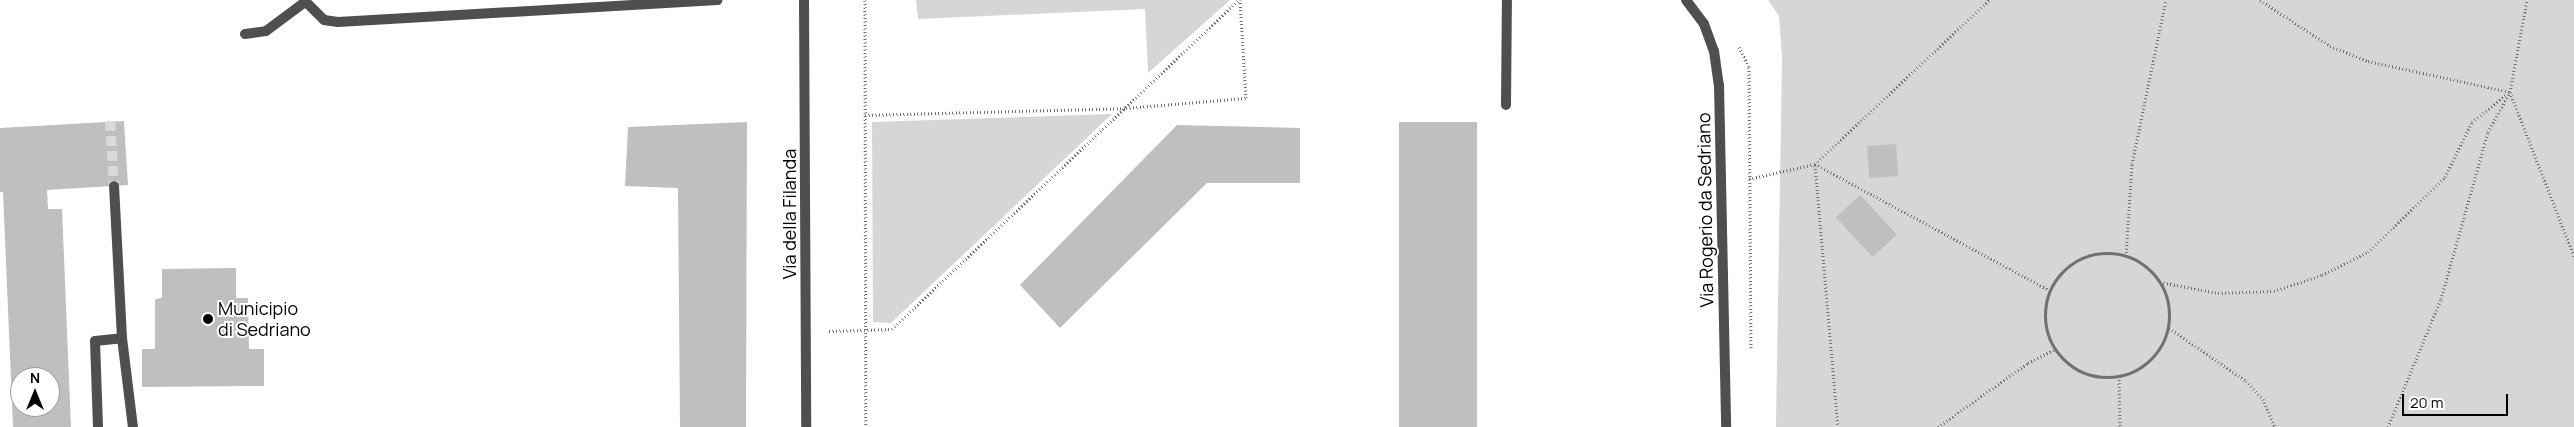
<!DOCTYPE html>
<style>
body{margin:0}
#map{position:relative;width:2574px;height:427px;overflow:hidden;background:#fff;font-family:Manrope,sans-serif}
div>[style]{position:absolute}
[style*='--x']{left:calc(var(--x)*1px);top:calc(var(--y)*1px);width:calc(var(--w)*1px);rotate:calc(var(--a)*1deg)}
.green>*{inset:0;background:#d6d6d6}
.building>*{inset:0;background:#bfbfbf;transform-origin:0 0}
.street-tunnel>*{height:10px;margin-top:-5px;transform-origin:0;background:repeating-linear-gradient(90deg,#d9d9d9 0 10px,transparent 0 15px)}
.path>*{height:3px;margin-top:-1.5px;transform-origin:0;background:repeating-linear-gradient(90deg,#717171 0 1px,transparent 0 3.5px)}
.path>.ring{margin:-1.5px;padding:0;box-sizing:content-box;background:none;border:3px solid #717171;border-radius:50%}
.lane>*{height:10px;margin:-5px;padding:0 5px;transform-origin:5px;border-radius:5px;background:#4f4f4f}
.street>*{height:10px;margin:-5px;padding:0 5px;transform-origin:5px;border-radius:5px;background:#4f4f4f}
.dots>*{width:14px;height:14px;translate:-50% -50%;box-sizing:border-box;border:2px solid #fff;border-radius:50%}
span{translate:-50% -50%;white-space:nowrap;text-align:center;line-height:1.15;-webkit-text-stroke:4px #fff;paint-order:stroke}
.street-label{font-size:18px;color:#000}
.poi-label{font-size:18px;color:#000}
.left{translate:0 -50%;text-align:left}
.north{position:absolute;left:10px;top:367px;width:50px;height:50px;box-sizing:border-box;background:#fff;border:1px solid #999;border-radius:50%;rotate:0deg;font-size:14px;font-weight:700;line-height:20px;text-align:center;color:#000}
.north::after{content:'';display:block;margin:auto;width:18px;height:22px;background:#000;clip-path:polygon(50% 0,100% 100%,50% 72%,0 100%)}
.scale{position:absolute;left:2402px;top:394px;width:106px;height:22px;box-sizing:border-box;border:2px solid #000;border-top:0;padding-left:6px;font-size:15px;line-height:18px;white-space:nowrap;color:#000;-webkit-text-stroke:4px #fff;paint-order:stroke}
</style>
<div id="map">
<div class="green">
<div style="clip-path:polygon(916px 0,1230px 0,1148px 73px,1145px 9px,918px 19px)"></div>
<div style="clip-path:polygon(1768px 0,2574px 0,2574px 427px,1776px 427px,1782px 57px,1779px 16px)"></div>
<div style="clip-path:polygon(1112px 114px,891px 323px,873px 322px,872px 122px)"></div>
</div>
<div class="building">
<div style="clip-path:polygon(evenodd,124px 121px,128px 185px,47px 190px,48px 209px,62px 209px,71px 427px,13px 427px,3px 192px,0 192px,0 128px,124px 121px,20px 377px,50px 377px,50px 407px,20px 407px,20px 377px)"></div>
<div style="clip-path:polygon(747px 122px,746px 427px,680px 427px,678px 188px,625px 186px,628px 127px)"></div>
<div style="left:1399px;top:122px;width:78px;height:305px"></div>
<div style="clip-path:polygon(1177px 125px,1300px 128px,1300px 183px,1207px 183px,1060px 328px,1020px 285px)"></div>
<div style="left:1896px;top:144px;width:32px;height:29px;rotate:86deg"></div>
<div style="left:1860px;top:195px;width:54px;height:33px;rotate:47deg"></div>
<div style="clip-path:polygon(236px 268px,236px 298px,248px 298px,249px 349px,264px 349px,264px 386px,142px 387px,142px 349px,155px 349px,155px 299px,162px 298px,162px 269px)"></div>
</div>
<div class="street-tunnel">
<div style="--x:110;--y:121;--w:65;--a:86.5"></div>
</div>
<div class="path">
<div style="--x:865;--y:0;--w:427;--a:89.9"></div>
<div style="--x:2260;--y:0;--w:84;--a:33.3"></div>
<div style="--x:2330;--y:46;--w:41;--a:21.5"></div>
<div style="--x:2368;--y:61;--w:145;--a:12.3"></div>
<div style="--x:1739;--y:47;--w:22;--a:63"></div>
<div style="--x:1749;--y:67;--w:281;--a:89.6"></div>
<div style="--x:2510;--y:92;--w:176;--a:68.7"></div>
<div style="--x:865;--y:115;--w:261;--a:-1.5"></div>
<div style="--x:1126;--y:108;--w:120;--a:-4.8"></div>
<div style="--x:1246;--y:98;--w:98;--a:-93.5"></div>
<div style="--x:1815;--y:164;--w:266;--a:28.3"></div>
<div style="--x:1815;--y:165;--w:263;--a:85"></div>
<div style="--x:1749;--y:179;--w:68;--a:-12.8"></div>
<div style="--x:1815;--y:164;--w:239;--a:-43.3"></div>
<div class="ring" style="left:2045px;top:253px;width:121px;height:121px"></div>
<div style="--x:2126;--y:256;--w:92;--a:-86.3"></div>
<div style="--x:2132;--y:164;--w:167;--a:-78.3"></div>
<div style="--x:2160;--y:282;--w:59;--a:10.7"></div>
<div style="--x:2218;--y:293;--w:56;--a:-2"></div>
<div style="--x:2274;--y:291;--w:51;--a:-18.4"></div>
<div style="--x:2322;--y:275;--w:51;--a:-26.6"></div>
<div style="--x:2368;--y:252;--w:107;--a:-44.2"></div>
<div style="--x:2445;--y:177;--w:61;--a:-63.9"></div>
<div style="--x:2472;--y:122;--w:45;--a:-38.7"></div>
<div style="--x:2169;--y:328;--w:93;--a:34.5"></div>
<div style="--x:2246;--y:381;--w:25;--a:47"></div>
<div style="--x:2263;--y:399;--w:30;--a:67"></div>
<div style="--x:829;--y:331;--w:63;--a:-1.8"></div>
<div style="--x:892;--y:329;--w:478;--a:-43.5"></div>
<div style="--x:2119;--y:376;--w:51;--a:88.9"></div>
<div style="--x:1938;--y:427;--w:110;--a:-35.4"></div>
<div style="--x:2028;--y:363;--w:29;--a:-27"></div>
<div style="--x:2388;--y:427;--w:139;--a:-67.5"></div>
<div style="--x:2441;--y:299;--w:173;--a:-74.3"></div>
<div style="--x:2488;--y:132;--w:46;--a:-61.2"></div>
<div style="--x:2510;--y:92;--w:94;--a:-79.5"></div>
</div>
<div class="lane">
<div style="--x:1506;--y:105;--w:105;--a:-89.5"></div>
</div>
<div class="street">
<div style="--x:304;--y:0;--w:28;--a:45"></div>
<div style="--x:324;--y:20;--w:14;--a:8"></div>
<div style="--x:338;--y:22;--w:380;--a:-3.3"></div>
<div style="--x:804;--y:0;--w:427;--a:89.7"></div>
<div style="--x:1686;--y:0;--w:30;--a:53"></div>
<div style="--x:1704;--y:24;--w:29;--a:70"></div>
<div style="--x:1714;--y:51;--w:34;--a:82"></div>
<div style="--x:1719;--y:85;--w:342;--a:88.8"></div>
<div style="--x:245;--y:34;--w:21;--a:-8"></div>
<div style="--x:266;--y:31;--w:49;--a:-36.6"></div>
<div style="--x:122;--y:338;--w:90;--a:83"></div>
<div style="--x:98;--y:427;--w:86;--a:-92"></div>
<div style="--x:95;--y:341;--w:27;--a:-6"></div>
<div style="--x:122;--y:338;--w:152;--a:-93"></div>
</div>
<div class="dots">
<div style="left:208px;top:319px;background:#000"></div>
</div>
<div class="street-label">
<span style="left:1705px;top:210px;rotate:-91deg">Via Rogerio da Sedriano</span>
<span style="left:789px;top:214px;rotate:-90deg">Via della Filanda</span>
</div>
<div class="poi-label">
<span class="left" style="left:218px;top:319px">Municipio<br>di Sedriano</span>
</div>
<div class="north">N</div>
<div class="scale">20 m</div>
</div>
